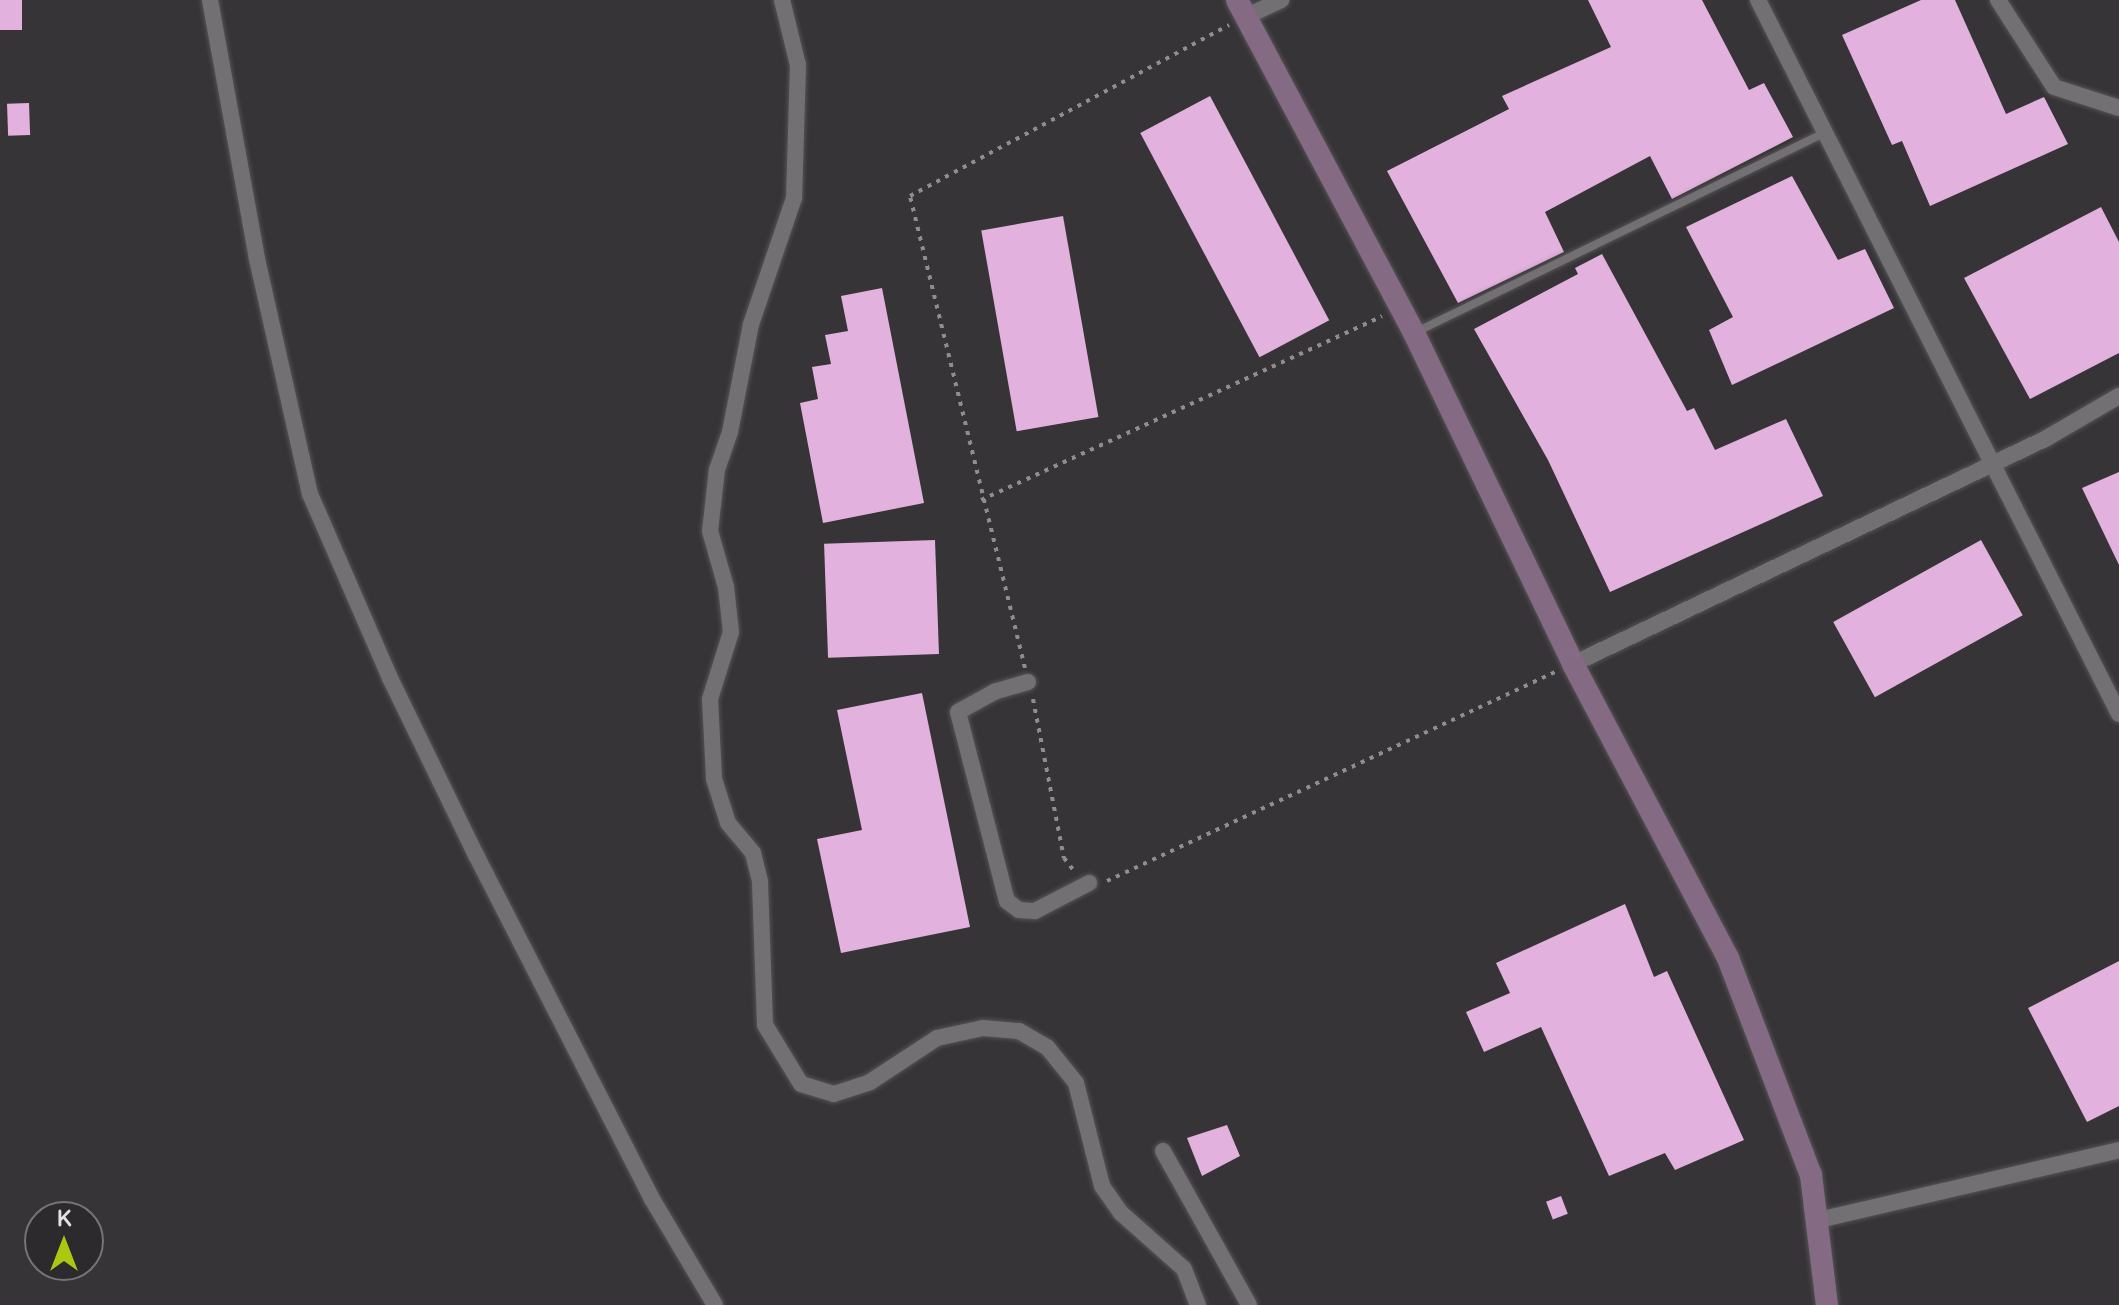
<!DOCTYPE html>
<style>
body{margin:0}
#map{position:relative;width:2119px;height:1305px;overflow:hidden;background:#373437;font-family:"Varela Round",sans-serif}
div>[style]{position:absolute}
[style*='--x']{left:calc(var(--x)*1px);top:calc(var(--y)*1px);width:calc(var(--w)*1px);rotate:calc(var(--a)*1deg)}
.building>*{inset:0;background:#e2b1de;transform-origin:0 0}
.path>*{height:4px;margin-top:-2px;transform-origin:0;background:repeating-linear-gradient(90deg,#8f8d8f 0 4px,transparent 0 10px)}
.roads{filter:drop-shadow(0 0 2px #555355) drop-shadow(0 0 2px #555355)}
.lane>*{height:8px;margin:-4px;padding:0 4px;transform-origin:4px;border-radius:4px;background:#737073}
.street>*{height:16px;margin:-8px;padding:0 8px;transform-origin:8px;border-radius:8px;background:#737073}
.secondary>*{height:22px;margin:-11px;padding:0 11px;transform-origin:11px;border-radius:11px;background:#856a84}
span{translate:-50% -50%;white-space:nowrap;text-align:center;line-height:1.15;-webkit-text-stroke:8px #2d2a2d;paint-order:stroke}
.north{position:absolute;left:24px;top:1201px;width:80px;height:80px;box-sizing:border-box;background:#2d2a2d;border:2px solid #767476;border-radius:50%;rotate:0deg;font-size:22px;font-weight:700;line-height:32px;text-align:center;color:#e3e2e3}
.north::after{content:'';display:block;margin:auto;width:28px;height:36px;background:#acc612;clip-path:polygon(50% 0,100% 100%,50% 72%,0 100%)}
</style>
<div id="map">
<div class="building">
<div style="left:0;top:0;width:22px;height:30px"></div>
<div style="clip-path:polygon(1588px 0,1702px 0,1749px 90px,1764px 83px,1793px 137px,1672px 199px,1650px 156px,1545px 212px,1564px 252px,1458px 303px,1387px 171px,1509px 109px,1502px 96px,1611px 47px)"></div>
<div style="clip-path:polygon(1921px 0,1955px 0,2006px 114px,2044px 97px,2068px 144px,1930px 206px,1902px 141px,1892px 145px,1842px 35px)"></div>
<div style="left:1210px;top:96px;width:254px;height:79px;rotate:62deg"></div>
<div style="left:29px;top:103px;width:32px;height:22px;rotate:88deg"></div>
<div style="clip-path:polygon(1792px 176px,1838px 260px,1865px 249px,1894px 308px,1732px 385px,1709px 330px,1733px 317px,1686px 227px)"></div>
<div style="clip-path:polygon(2101px 207px,2119px 242px,2119px 353px,2030px 399px,1964px 278px)"></div>
<div style="left:1063px;top:216px;width:204px;height:83px;rotate:80deg"></div>
<div style="clip-path:polygon(1602px 254px,1687px 411px,1694px 408px,1715px 450px,1786px 419px,1823px 496px,1610px 592px,1548px 460px,1474px 329px,1578px 274px,1575px 268px)"></div>
<div style="clip-path:polygon(882px 288px,924px 503px,823px 523px,800px 403px,818px 399px,812px 367px,831px 364px,825px 335px,848px 331px,841px 296px)"></div>
<div style="clip-path:polygon(2119px 472px,2119px 565px,2082px 488px)"></div>
<div style="left:935px;top:540px;width:114px;height:111px;rotate:88deg"></div>
<div style="left:1981px;top:540px;width:86px;height:169px;rotate:61deg"></div>
<div style="clip-path:polygon(922px 693px,970px 927px,841px 953px,817px 839px,862px 830px,837px 710px)"></div>
<div style="clip-path:polygon(1625px 904px,1654px 977px,1667px 971px,1744px 1140px,1675px 1170px,1665px 1153px,1609px 1176px,1541px 1027px,1484px 1052px,1466px 1012px,1510px 993px,1496px 963px)"></div>
<div style="clip-path:polygon(2119px 961px,2119px 1106px,2087px 1122px,2028px 1008px)"></div>
<div style="clip-path:polygon(1227px 1125px,1240px 1156px,1202px 1176px,1187px 1138px)"></div>
<div style="left:1561px;top:1196px;width:19px;height:16px;rotate:69deg"></div>
</div>
<div class="path">
<div style="--x:981;--y:500;--w:441;--a:-24.6"></div>
<div style="--x:1025;--y:668;--w:486;--a:-103.7"></div>
<div style="--x:910;--y:196;--w:362;--a:-28.2"></div>
<div style="--x:1033;--y:699;--w:162;--a:79"></div>
<div style="--x:1064;--y:858;--w:18;--a:52"></div>
<div style="--x:1107;--y:881;--w:495;--a:-25"></div>
</div>
<div class="roads">
<div class="lane">
<div style="--x:1414;--y:333;--w:458;--a:-26"></div>
</div>
<div class="street">
<div style="--x:210;--y:0;--w:263;--a:79.7"></div>
<div style="--x:257;--y:259;--w:241;--a:77.3"></div>
<div style="--x:310;--y:494;--w:201;--a:66.5"></div>
<div style="--x:390;--y:678;--w:197;--a:64.1"></div>
<div style="--x:476;--y:855;--w:386;--a:62.9"></div>
<div style="--x:652;--y:1199;--w:123;--a:59.3"></div>
<div style="--x:782;--y:0;--w:67;--a:76.2"></div>
<div style="--x:798;--y:65;--w:133;--a:91.7"></div>
<div style="--x:794;--y:198;--w:133;--a:108.8"></div>
<div style="--x:751;--y:324;--w:110;--a:101"></div>
<div style="--x:730;--y:432;--w:39;--a:109"></div>
<div style="--x:717;--y:469;--w:62;--a:96.4"></div>
<div style="--x:710;--y:531;--w:58;--a:74.1"></div>
<div style="--x:726;--y:587;--w:45;--a:83.7"></div>
<div style="--x:731;--y:632;--w:70;--a:107.4"></div>
<div style="--x:710;--y:699;--w:80;--a:87.1"></div>
<div style="--x:714;--y:779;--w:46;--a:72.3"></div>
<div style="--x:728;--y:823;--w:39;--a:50"></div>
<div style="--x:753;--y:853;--w:30;--a:76"></div>
<div style="--x:760;--y:882;--w:143;--a:88"></div>
<div style="--x:765;--y:1025;--w:69;--a:58.6"></div>
<div style="--x:801;--y:1084;--w:34;--a:17"></div>
<div style="--x:834;--y:1094;--w:38;--a:-18"></div>
<div style="--x:870;--y:1082;--w:80;--a:-33.3"></div>
<div style="--x:937;--y:1038;--w:47;--a:-12.3"></div>
<div style="--x:983;--y:1028;--w:36;--a:5"></div>
<div style="--x:1019;--y:1031;--w:32;--a:30"></div>
<div style="--x:1047;--y:1047;--w:46;--a:51.1"></div>
<div style="--x:1076;--y:1083;--w:106;--a:75.8"></div>
<div style="--x:1102;--y:1186;--w:33;--a:55"></div>
<div style="--x:1121;--y:1213;--w:84;--a:41.6"></div>
<div style="--x:1184;--y:1269;--w:39;--a:69"></div>
<div style="--x:1758;--y:0;--w:800;--a:63.18"></div>
<div style="--x:1998;--y:0;--w:103;--a:57.2"></div>
<div style="--x:2054;--y:87;--w:68;--a:17.9"></div>
<div style="--x:1245;--y:17;--w:40;--a:-25"></div>
<div style="--x:1573;--y:664;--w:523;--a:-25.49"></div>
<div style="--x:2045;--y:439;--w:86;--a:-30.2"></div>
<div style="--x:1028;--y:682;--w:33;--a:164"></div>
<div style="--x:996;--y:691;--w:43;--a:151.1"></div>
<div style="--x:958;--y:712;--w:195;--a:75.5"></div>
<div style="--x:1007;--y:901;--w:15;--a:37"></div>
<div style="--x:1019;--y:910;--w:16;--a:4"></div>
<div style="--x:1035;--y:911;--w:61;--a:-27.4"></div>
<div style="--x:1163;--y:1151;--w:176;--a:60.8"></div>
<div style="--x:1819;--y:1220;--w:308;--a:-13.1"></div>
</div>
<div class="secondary">
<div style="--x:1237;--y:0;--w:377;--a:62"></div>
<div style="--x:1414;--y:333;--w:367;--a:64.3"></div>
<div style="--x:1573;--y:664;--w:332;--a:62.2"></div>
<div style="--x:1728;--y:958;--w:232;--a:69.1"></div>
<div style="--x:1811;--y:1175;--w:131;--a:83"></div>
</div>
</div>
<div class="north">K</div>
</div>
